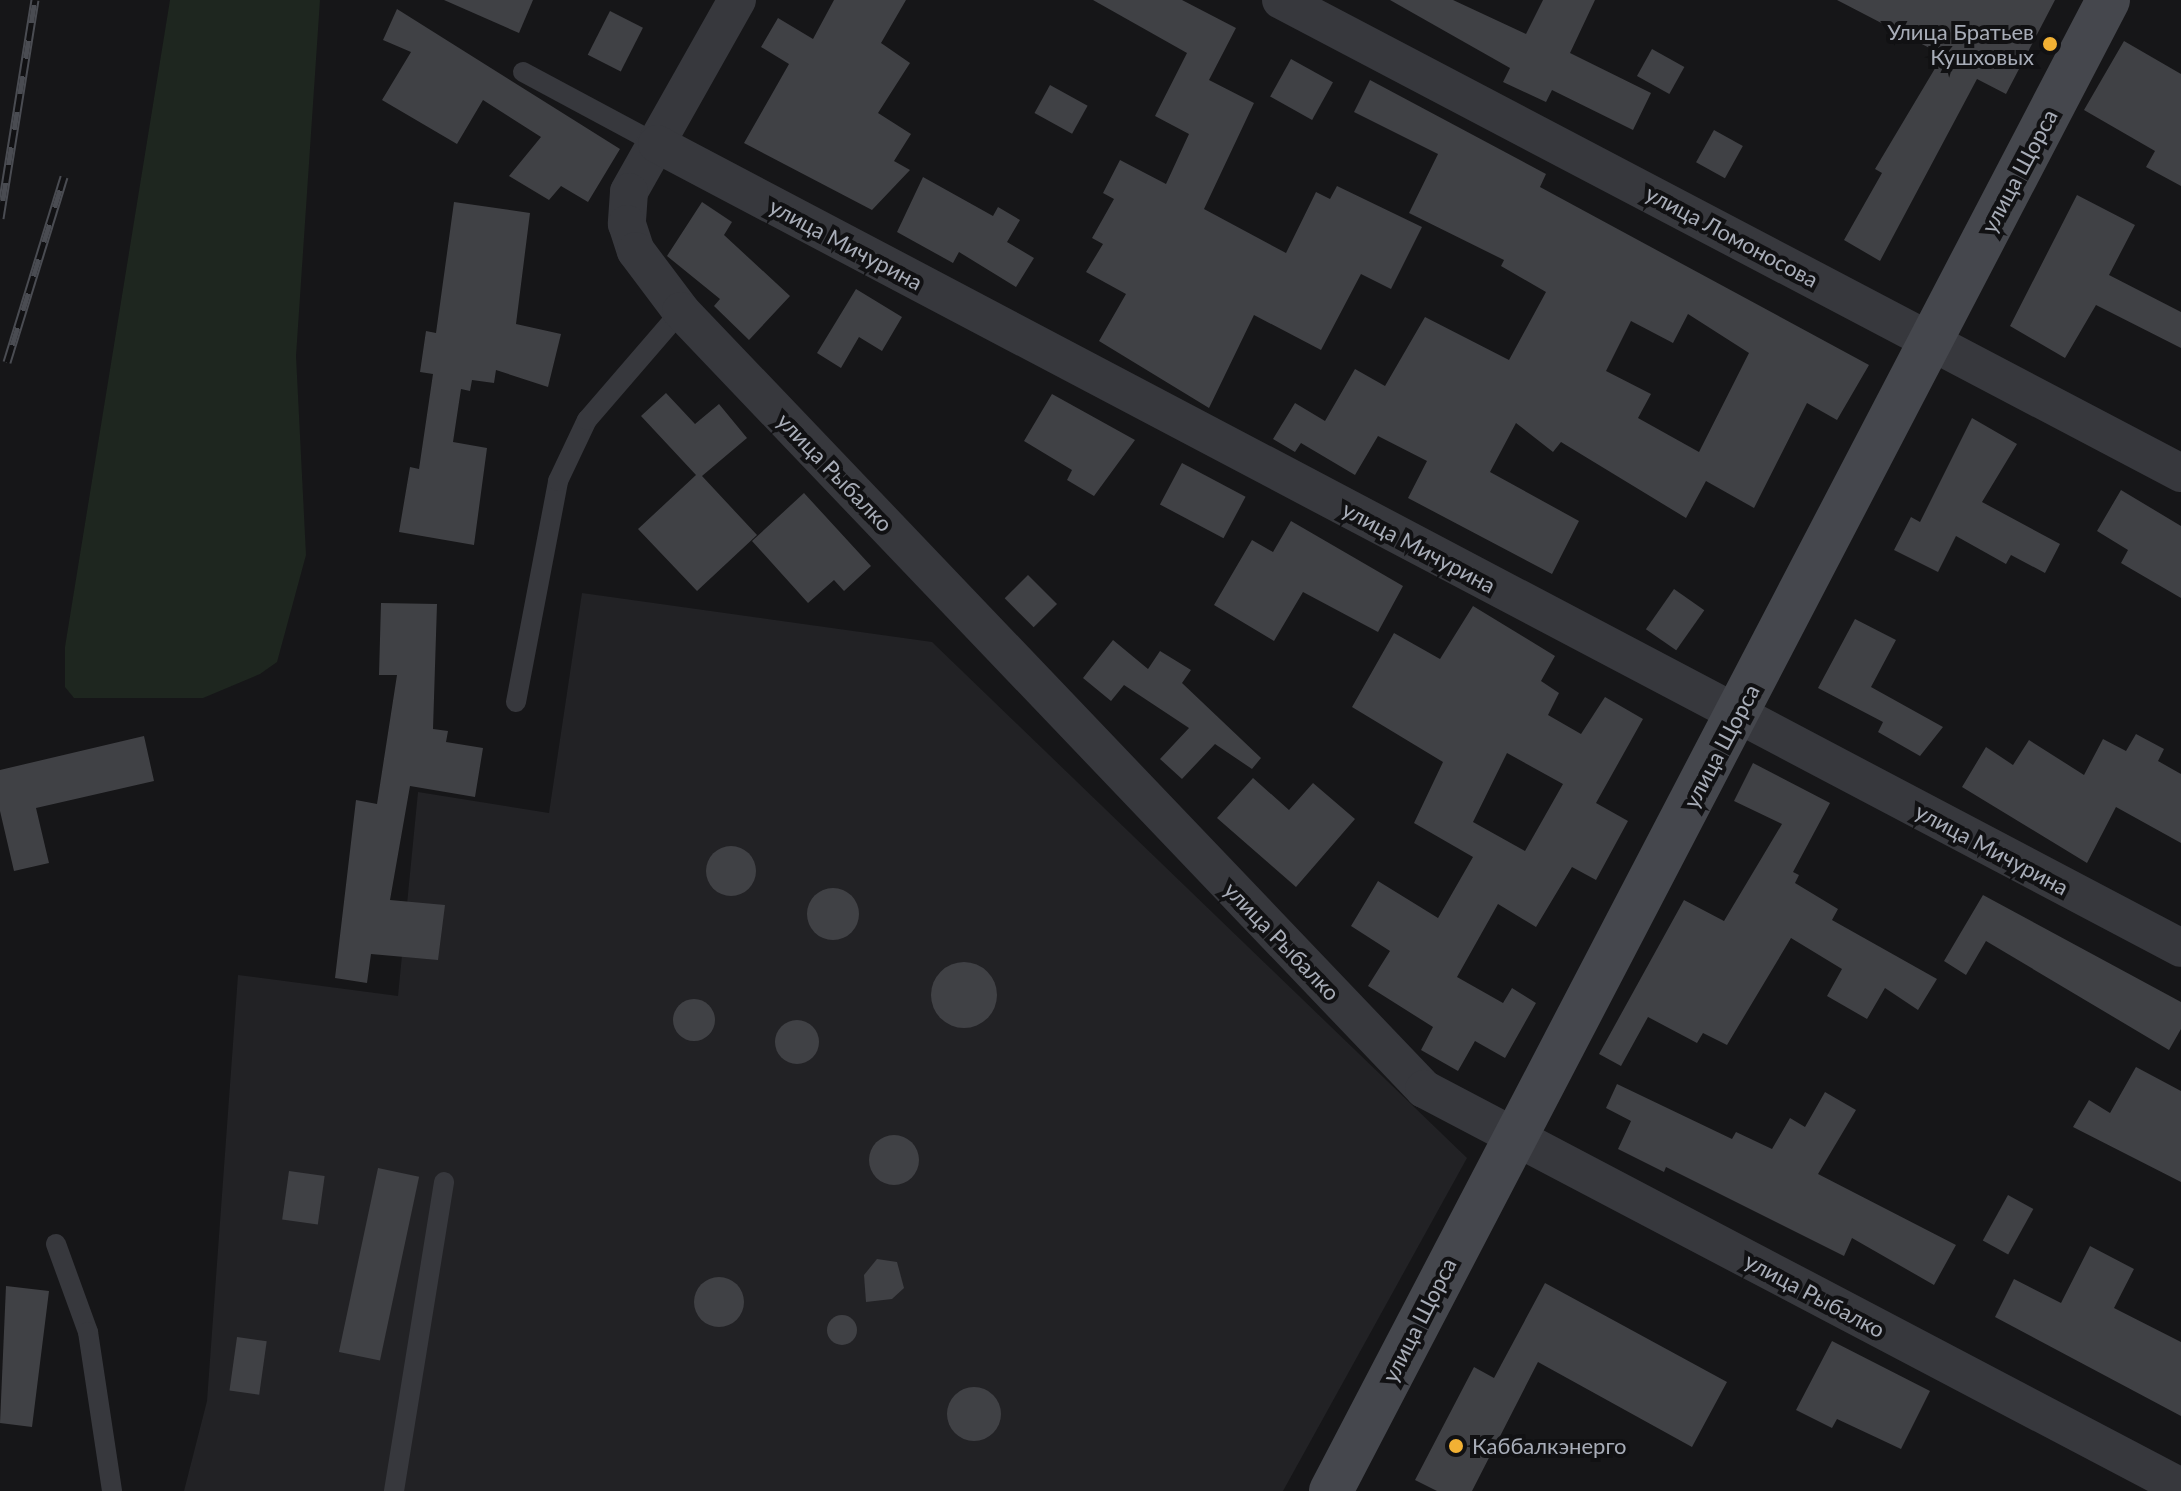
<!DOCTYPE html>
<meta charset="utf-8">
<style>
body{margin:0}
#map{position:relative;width:2181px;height:1491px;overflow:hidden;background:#161618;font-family:Lato,sans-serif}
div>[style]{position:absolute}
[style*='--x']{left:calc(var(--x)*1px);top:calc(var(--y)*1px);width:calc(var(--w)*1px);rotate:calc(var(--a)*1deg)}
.built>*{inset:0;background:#222225}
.green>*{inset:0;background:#1e261f}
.building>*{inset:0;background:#404145;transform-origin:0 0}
.round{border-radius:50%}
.lane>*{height:20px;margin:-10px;padding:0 10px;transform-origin:10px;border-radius:10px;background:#37383d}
.street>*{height:38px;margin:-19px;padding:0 19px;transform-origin:19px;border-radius:19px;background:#37383d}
.secondary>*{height:44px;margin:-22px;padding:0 22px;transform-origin:22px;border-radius:22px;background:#45474d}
.rail>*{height:9px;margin-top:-4.5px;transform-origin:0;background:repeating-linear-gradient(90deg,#111113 0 18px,#4a4c52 0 36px);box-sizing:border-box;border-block:2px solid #4a4c52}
.dots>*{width:22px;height:22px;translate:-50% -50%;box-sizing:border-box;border:4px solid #111113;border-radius:50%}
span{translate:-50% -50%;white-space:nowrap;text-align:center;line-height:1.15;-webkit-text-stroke:8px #111113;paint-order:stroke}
.poi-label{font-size:22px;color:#a8adb8}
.right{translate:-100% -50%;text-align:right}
.left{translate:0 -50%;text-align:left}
.street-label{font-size:22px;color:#a8adb8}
</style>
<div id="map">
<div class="built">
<div style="clip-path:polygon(582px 593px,932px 642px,1467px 1158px,1283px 1491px,184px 1491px,207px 1401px,238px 975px,398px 996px,418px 792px,549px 813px)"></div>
</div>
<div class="green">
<div style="clip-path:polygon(170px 0,320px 0,296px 356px,306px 555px,277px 662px,260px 674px,203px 698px,74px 698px,65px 687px,65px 647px)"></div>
</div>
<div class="building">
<div style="clip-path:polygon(444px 0,533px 0,519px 33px)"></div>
<div style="clip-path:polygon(834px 0,906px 0,881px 43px,910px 63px,878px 113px,911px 134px,894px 161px,910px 170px,872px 210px,744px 143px,789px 64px,761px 47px,778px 18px,813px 39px)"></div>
<div style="clip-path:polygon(1093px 0,1182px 0,1236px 28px,1209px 80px,1254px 103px,1204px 209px,1286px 253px,1316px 192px,1330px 199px,1337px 186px,1422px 227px,1391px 289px,1361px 274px,1321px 350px,1254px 315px,1209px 408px,1099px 341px,1126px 294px,1086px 272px,1103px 244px,1092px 238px,1114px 199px,1103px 193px,1120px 160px,1166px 184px,1189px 134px,1155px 116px,1187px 53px)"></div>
<div style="clip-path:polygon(1390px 0,1453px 0,1526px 34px,1543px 0,1595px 0,1570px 53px,1651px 93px,1633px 130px,1552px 90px,1546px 102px,1503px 82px,1510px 68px)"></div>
<div style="clip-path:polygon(1837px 0,2055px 0,2006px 94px,1977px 79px,1880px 261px,1844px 240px,1882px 173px,1875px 169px,1943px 55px)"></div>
<div style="clip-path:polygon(397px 9px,620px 149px,588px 202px,561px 186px,549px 200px,509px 176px,541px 137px,483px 100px,457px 144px,382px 100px,411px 52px,383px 40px)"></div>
<div style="left:610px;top:11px;width:37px;height:49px;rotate:27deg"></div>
<div style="clip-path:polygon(2124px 41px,2181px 74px,2181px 186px,2146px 167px,2155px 151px,2084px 110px)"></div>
<div style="left:1652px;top:49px;width:37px;height:31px;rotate:29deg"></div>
<div style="left:1291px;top:59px;width:48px;height:43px;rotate:29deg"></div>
<div style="clip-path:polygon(evenodd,1370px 80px,1546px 174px,1540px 187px,1869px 365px,1837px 420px,1807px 403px,1754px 508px,1706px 481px,1686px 518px,1561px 442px,1553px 452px,1516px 423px,1490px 472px,1579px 521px,1552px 574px,1408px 498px,1427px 461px,1378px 436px,1355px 475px,1301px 443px,1295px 452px,1273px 439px,1295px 403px,1325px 421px,1355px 369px,1385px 386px,1425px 317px,1509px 360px,1546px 292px,1501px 266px,1504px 260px,1409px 213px,1438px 154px,1354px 112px,1370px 80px,1688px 314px,1749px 353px,1699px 452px,1638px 418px,1651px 394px,1606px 371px,1631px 321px,1673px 343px,1688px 314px)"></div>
<div style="left:1050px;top:85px;width:43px;height:32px;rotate:29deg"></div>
<div style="left:1714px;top:130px;width:33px;height:37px;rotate:29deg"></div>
<div style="clip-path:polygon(923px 177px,993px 216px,998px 207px,1020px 220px,1007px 242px,1034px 258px,1016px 287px,959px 252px,953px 263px,897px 232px)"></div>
<div style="clip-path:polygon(2077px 195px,2135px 225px,2109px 275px,2181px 312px,2181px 348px,2096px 305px,2065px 358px,2010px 326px)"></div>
<div style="clip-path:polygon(454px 202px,530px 213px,516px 324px,561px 334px,548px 387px,496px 370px,494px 383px,472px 380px,470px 391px,461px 389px,453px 442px,487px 448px,474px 545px,399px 532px,410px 467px,419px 469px,433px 374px,420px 372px,426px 331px,436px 333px)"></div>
<div style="clip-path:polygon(702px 202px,732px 222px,724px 235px,790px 296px,749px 340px,714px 306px,720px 299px,667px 256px)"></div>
<div style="clip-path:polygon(856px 289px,902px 317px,882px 351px,859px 337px,841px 368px,817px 353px)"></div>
<div style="clip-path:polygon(666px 393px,695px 424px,719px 404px,747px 438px,702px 476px,757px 535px,697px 591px,638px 529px,696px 475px,641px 416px)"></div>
<div style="clip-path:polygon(1052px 394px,1135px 440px,1094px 496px,1067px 480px,1072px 470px,1024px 441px)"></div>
<div style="clip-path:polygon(1972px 418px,2017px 444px,1982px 502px,2060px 544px,2045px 573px,2011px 555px,2006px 564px,1956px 536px,1938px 572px,1894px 550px,1911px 517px,1920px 522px)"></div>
<div style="left:1182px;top:463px;width:72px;height:47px;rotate:28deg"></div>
<div style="clip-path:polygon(2121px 490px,2181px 526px,2181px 598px,2121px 563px,2128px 550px,2097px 531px)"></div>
<div style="clip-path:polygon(804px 493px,871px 566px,844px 591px,834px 580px,808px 603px,752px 541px)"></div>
<div style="clip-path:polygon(1291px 521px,1403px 586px,1378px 632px,1303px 592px,1274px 641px,1214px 605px,1252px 540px,1273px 552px)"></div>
<div style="left:1028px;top:575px;width:41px;height:33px;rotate:45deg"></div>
<div style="left:1674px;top:589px;width:37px;height:49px;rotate:35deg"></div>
<div style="clip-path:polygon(381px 603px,437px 604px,433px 729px,448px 731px,446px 742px,483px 748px,475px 797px,410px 786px,390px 900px,445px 905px,438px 960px,371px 954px,367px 983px,335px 978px,356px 800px,377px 804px,397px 675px,379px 675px)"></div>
<div style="clip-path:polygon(evenodd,1473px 606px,1555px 656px,1541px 681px,1559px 693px,1548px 715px,1581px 734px,1605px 697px,1643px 719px,1596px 803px,1628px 821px,1596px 880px,1572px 867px,1536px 927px,1498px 904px,1457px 977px,1503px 1003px,1512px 988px,1536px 1003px,1505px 1058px,1475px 1041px,1458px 1071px,1421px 1050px,1433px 1027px,1368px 986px,1390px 951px,1351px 926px,1378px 881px,1438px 918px,1473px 857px,1414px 823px,1443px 762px,1352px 707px,1394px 633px,1440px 659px,1473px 606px,1507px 753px,1563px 784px,1525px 851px,1473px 822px,1507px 753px)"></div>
<div style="clip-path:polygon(1855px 619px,1896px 640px,1871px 687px,1943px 727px,1920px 756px,1878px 732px,1883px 722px,1818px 688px)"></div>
<div style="clip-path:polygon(1113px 640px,1148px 669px,1160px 651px,1191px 670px,1182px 683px,1261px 758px,1252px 769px,1215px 744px,1182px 779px,1160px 759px,1189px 728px,1124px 685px,1111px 701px,1083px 678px)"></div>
<div style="clip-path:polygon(2136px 734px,2164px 749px,2158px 761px,2181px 774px,2181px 843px,2116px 807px,2087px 863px,1962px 787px,1986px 747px,2013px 765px,2029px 740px,2084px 775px,2103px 739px,2126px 751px)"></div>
<div style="clip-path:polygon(144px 736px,154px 781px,36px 808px,49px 863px,14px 871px,0 811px,0 770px)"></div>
<div style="clip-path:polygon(1753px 763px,1830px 803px,1793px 872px,1799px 875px,1795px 883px,1838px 909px,1832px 920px,1937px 979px,1918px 1010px,1885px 988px,1867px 1019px,1827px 996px,1842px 969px,1791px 938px,1727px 1045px,1703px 1033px,1697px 1043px,1648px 1017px,1621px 1066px,1599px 1054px,1684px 900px,1724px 921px,1782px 824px,1734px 801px)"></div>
<div style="clip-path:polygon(1253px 778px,1289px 810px,1313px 783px,1355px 819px,1296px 887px,1217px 818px)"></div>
<div class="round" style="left:706px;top:846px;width:50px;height:50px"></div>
<div class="round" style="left:807px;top:888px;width:52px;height:52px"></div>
<div style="clip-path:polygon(1983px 895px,2181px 1002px,2181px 1029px,2169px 1050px,1986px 941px,1966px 975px,1944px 961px)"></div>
<div class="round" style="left:931px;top:962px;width:66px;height:66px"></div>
<div class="round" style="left:673px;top:999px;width:42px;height:42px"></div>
<div class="round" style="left:775px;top:1020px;width:44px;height:44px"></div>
<div style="clip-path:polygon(2136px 1067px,2181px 1091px,2181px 1182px,2073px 1127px,2089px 1100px,2110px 1113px)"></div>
<div style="clip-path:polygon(1617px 1084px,1732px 1139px,1736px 1132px,1772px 1149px,1790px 1118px,1805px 1127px,1825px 1092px,1856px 1110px,1818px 1174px,1956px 1245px,1934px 1285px,1852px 1238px,1844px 1256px,1666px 1167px,1664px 1172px,1618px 1149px,1631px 1121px,1606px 1108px)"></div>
<div class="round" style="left:869px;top:1135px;width:50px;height:50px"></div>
<div style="left:378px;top:1168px;width:42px;height:188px;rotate:12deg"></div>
<div style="left:289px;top:1171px;width:36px;height:49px;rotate:8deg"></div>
<div style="left:2008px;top:1195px;width:29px;height:52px;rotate:29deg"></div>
<div style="clip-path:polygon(2090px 1246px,2134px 1269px,2114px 1308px,2181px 1342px,2181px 1416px,1995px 1317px,2014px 1279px,2061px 1303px)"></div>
<div style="clip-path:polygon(877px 1259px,897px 1262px,904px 1288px,892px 1299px,866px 1302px,864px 1275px)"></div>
<div class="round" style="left:694px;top:1277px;width:50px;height:50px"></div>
<div style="clip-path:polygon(1545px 1283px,1727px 1382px,1692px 1447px,1538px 1362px,1472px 1491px,1437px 1491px,1415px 1480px,1474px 1367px,1494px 1378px)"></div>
<div style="clip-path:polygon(6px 1286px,49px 1291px,32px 1427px,0 1423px)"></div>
<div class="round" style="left:827px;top:1315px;width:30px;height:30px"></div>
<div style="left:237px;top:1337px;width:30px;height:54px;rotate:8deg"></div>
<div style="clip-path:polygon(1832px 1341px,1930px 1391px,1901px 1449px,1837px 1419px,1832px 1428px,1796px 1410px)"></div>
<div class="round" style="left:947px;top:1387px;width:54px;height:54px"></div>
</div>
<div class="lane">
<div style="--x:523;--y:72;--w:152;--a:28.2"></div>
<div style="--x:516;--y:702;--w:225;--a:-79.2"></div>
<div style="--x:558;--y:481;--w:68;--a:-64.6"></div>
<div style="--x:587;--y:420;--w:144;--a:-49.2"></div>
<div style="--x:56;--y:1244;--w:94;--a:70"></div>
<div style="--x:88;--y:1332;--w:161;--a:81.4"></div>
<div style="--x:394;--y:1491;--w:313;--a:-80.8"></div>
</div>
<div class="street">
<div style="--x:737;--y:0;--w:220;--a:119.4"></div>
<div style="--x:629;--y:192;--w:32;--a:94"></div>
<div style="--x:627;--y:224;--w:28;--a:72"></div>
<div style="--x:636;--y:251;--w:75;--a:53.1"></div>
<div style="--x:681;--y:311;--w:1076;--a:46.32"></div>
<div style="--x:1424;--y:1089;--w:855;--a:27.73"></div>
<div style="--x:1281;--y:0;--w:1017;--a:27.72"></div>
<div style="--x:657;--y:144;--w:1723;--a:27.81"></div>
</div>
<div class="secondary">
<div style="--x:1331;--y:1491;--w:1681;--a:-62.47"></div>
</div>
<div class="rail">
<div style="--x:0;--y:218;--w:221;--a:-80.9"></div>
<div style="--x:7;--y:362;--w:194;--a:-72.9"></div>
</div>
<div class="dots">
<div style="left:2050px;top:44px;background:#f2b134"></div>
<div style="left:1456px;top:1446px;background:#f2b134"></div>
</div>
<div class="poi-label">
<span class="right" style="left:2034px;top:44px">Улица Братьев<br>Кушховых</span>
<span class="left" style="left:1472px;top:1446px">Каббалкэнерго</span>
</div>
<div class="street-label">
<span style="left:2019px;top:171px;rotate:-62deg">улица Щорса</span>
<span style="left:1732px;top:236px;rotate:28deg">улица Ломоносова</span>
<span style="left:846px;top:244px;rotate:28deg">улица Мичурина</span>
<span style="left:835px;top:472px;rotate:46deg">улица Рыбалко</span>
<span style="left:1419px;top:547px;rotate:28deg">улица Мичурина</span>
<span style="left:1721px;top:746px;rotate:-62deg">улица Щорса</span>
<span style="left:1992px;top:849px;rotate:28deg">улица Мичурина</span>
<span style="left:1282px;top:941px;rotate:46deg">улица Рыбалко</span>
<span style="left:1815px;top:1295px;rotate:28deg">улица Рыбалко</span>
<span style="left:1419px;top:1320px;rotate:-63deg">улица Щорса</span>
</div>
</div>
